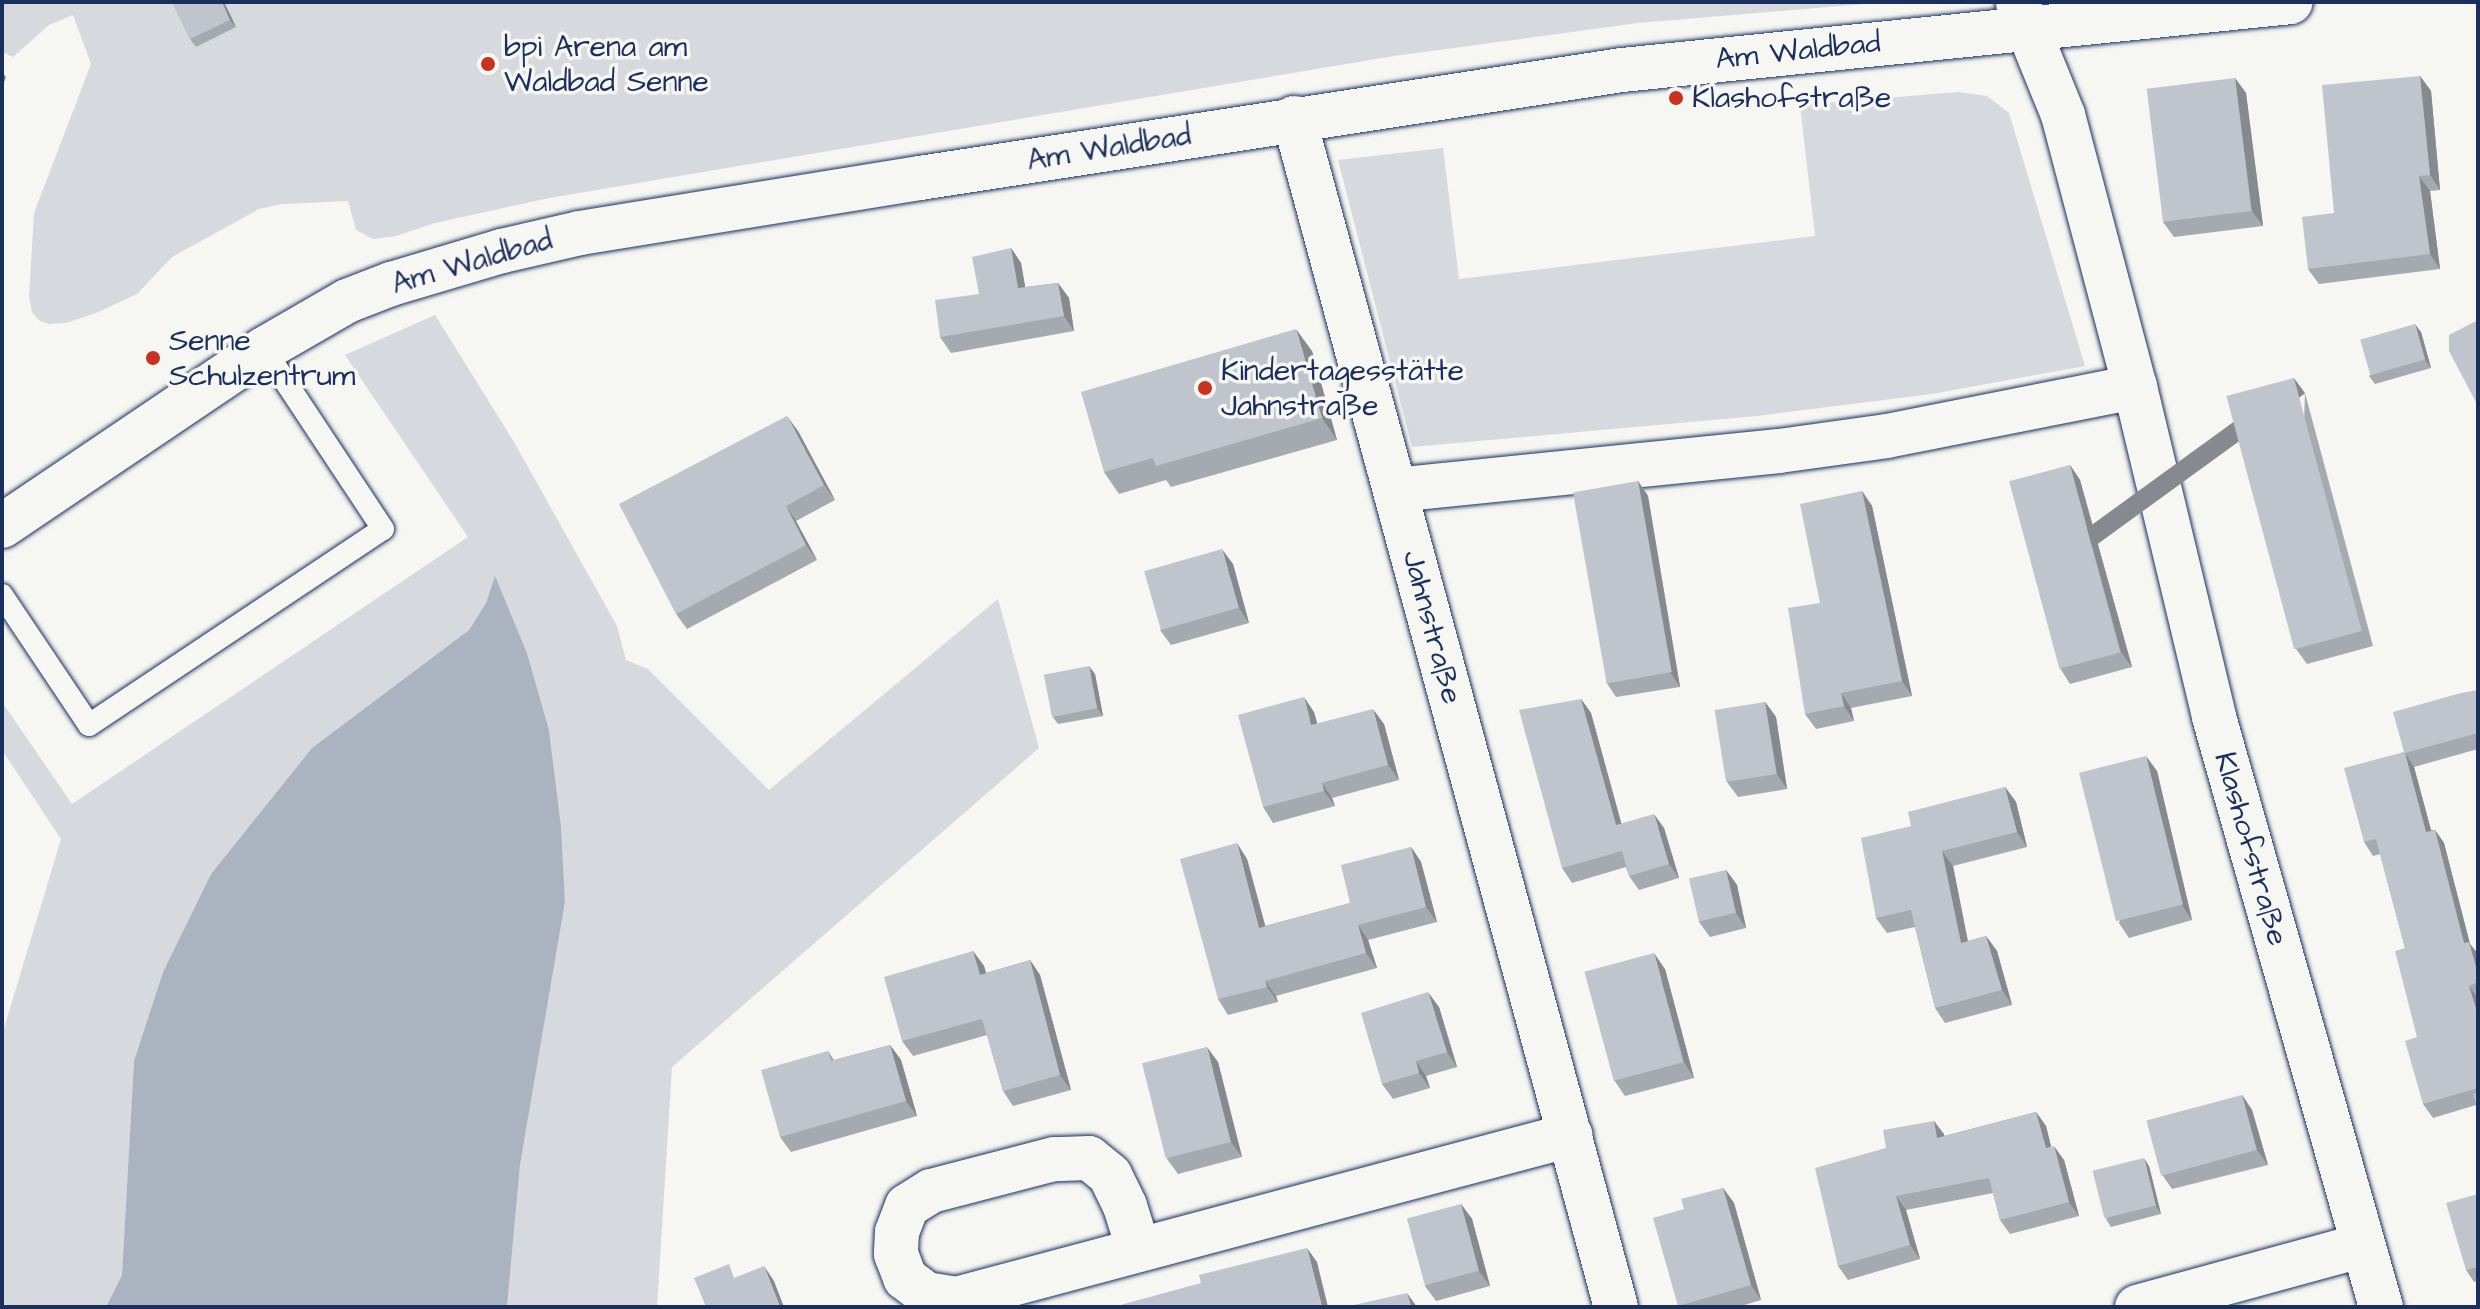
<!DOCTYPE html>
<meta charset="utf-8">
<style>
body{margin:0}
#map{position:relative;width:2480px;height:1309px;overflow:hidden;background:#f6f6f2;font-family:"Architects Daughter",sans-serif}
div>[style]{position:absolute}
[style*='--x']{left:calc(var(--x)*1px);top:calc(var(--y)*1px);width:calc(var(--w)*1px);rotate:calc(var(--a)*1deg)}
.green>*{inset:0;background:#d6d9dd}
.water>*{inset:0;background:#abb2c0}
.roads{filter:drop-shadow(0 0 2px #1b2f5e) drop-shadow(0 0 2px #1b2f5e)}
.lane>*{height:22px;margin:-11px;padding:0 11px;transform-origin:11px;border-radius:11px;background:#f6f6f2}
.street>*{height:44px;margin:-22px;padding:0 22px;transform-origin:22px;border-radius:22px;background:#f6f6f2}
.wall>*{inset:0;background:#a5a9b0}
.shaded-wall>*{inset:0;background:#868990;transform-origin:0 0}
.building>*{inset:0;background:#c0c4cd;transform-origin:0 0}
.dots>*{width:22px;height:22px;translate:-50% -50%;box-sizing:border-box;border:4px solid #f6f6f2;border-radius:50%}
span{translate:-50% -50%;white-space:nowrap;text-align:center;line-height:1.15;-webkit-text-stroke:7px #f6f6f2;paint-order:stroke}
.poi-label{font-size:30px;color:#1b2f5e}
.left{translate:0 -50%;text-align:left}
.street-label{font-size:30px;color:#1b2f5e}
.frame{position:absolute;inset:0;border:4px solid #1b2f5e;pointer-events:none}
</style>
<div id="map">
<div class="green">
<div style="clip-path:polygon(2px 2px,1889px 2px,1638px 23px,1394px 56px,549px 198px,435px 223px,396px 236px,373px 239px,356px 230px,348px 201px,282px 204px,259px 209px,172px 257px,137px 294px,96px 313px,66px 323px,49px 324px,40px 321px,32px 312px,29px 296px,34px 213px,91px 64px,73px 15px,49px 25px,13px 57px,2px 52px)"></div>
<div style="clip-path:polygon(1958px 92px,1987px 96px,2009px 113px,2085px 366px,1932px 394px,1757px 416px,1412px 447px,1338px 160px,1443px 148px,1459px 279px,1815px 236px,1800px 105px)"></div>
<div style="clip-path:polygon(435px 315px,514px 442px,617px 626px,626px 660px,648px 669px,769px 790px,998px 599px,1039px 748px,672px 1067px,657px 1307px,507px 1307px,520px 1165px,565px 902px,561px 826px,549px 730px,527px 653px,495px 577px,486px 603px,469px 630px,312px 748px,211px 874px,163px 972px,134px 1061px,122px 1275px,106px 1307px,2px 1307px,2px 1035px,61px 839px,2px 750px,2px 702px,72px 804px,468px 537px,345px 355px)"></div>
</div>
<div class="water">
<div style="clip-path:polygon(495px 576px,527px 653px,549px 730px,561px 826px,565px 902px,520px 1165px,507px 1307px,106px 1307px,122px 1275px,134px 1061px,163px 972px,211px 874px,312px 748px,469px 630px,486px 603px)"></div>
</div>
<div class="roads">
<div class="lane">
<div style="--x:2;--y:595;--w:156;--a:56.2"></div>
<div style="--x:89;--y:725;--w:353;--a:-33.7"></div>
<div style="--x:383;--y:529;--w:216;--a:-123.5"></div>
</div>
<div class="street">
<div style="--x:2018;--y:4;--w:120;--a:67.9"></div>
<div style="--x:2063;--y:115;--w:281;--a:75.2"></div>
<div style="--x:2135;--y:387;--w:339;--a:76.5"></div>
<div style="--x:2214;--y:717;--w:613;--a:74.2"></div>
<div style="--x:1294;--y:118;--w:1232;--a:74.85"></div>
<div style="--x:1395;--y:490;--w:386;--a:-5.8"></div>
<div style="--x:1779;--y:451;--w:109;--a:-7.9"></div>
<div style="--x:1887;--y:436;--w:253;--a:-11.2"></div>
<div style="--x:2;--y:526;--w:316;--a:-34"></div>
<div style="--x:264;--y:349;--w:96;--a:-30"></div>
<div style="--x:347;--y:301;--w:47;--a:-21.1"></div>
<div style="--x:391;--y:284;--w:116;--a:-16.6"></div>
<div style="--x:502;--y:251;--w:80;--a:-13"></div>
<div style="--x:580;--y:233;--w:344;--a:-9.2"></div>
<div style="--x:920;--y:178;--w:710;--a:-8.75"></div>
<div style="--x:1622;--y:70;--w:672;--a:-5.8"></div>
<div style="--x:1138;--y:1248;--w:44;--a:-107.2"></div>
<div style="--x:1125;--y:1206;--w:34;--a:-116"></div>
<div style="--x:1110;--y:1175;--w:27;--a:-141"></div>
<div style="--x:1089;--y:1158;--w:35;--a:178"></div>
<div style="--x:1054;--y:1159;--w:127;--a:165.4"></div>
<div style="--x:931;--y:1191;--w:28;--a:148"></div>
<div style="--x:907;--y:1206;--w:28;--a:111"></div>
<div style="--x:897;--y:1232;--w:22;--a:93"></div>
<div style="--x:896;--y:1254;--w:26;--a:69"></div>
<div style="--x:905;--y:1278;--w:26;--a:37"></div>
<div style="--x:926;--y:1294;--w:30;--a:9"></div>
<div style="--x:956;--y:1299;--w:636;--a:-14.95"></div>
<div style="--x:2137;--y:1307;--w:234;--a:-15.3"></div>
</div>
</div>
<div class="wall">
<div style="clip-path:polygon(172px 2px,224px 2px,236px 27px,196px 47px,190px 39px)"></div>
<div style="clip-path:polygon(2420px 76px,2431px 91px,2440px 190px,2430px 191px,2440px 269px,2319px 284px,2308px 269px,2334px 213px)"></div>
<div style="clip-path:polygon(2235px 78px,2246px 93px,2263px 226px,2174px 237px,2163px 222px)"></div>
<div style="clip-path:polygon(1011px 248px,1021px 263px,1025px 287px,1058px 283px,1069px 298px,1074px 331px,951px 353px,940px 337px,979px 294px)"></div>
<div style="clip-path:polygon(2421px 332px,2431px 368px,2375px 384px,2369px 376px)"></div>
<div style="clip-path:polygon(1312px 351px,1337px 440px,1171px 487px,1166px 480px,1119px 494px,1104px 472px)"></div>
<div style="clip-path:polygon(2305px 393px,2373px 646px,2307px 664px,2296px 649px)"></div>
<div style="clip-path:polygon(798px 431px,835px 500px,796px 521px,817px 560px,687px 629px,676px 614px)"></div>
<div style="clip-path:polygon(2070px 465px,2080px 480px,2132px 667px,2070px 684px,2060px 668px)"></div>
<div style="clip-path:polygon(1638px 481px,1648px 496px,1680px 687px,1616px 697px,1606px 682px)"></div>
<div style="clip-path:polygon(1862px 491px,1872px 506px,1912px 696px,1851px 708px,1854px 721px,1816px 729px,1805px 714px,1820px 603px)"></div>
<div style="clip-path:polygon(1233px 564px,1249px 623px,1171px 645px,1160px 630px)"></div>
<div style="clip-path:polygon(1095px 674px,1103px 716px,1058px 724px,1052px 716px)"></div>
<div style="clip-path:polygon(2478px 690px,2478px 749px,2414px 767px,2431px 830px,2435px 830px,2444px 843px,2470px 944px,2478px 954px,2478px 1110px,2476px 1105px,2433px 1118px,2423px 1104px,2417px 1037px,2405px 948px,2380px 854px,2373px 856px,2364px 842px,2404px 752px)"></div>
<div style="clip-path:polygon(1581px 699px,1591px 713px,1621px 824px,1664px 828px,1679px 878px,1639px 890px,1629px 876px,1626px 867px,1572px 883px,1562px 868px)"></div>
<div style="clip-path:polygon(1765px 702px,1776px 717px,1787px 789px,1738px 797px,1727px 782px)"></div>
<div style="clip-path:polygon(1314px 712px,1317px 724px,1384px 724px,1399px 780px,1332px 798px,1335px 806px,1273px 823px,1263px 807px)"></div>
<div style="clip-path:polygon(2157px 771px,2192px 920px,2129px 938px,2119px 923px)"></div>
<div style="clip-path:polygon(2005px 787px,2016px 802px,2027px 847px,1953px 866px,1968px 941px,1986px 936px,1997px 951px,2012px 1005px,1945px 1023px,1935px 1008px,1915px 927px,1887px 933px,1876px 918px,1911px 826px)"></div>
<div style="clip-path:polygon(1411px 847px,1421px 862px,1437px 922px,1368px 940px,1377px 968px,1276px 996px,1278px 1002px,1228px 1015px,1218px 999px,1247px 859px,1265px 926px,1350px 903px)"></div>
<div style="clip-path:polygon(1726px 870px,1737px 885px,1746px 928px,1710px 937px,1699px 922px)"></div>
<div style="clip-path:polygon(973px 951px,984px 966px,986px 973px,1030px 960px,1040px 975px,1071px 1090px,1013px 1106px,1003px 1091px,987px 1035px,913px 1056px,902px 1041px)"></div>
<div style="clip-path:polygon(1665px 969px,1694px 1078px,1625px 1096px,1614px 1080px)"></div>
<div style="clip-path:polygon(1439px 1007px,1457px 1067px,1426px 1076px,1430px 1088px,1393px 1099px,1382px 1084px)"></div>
<div style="clip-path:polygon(890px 1045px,901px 1060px,917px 1116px,791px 1152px,780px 1137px,828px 1051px,834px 1060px)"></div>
<div style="clip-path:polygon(1218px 1062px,1242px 1157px,1178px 1174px,1167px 1159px)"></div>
<div style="clip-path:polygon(2242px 1095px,2252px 1110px,2268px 1165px,2172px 1189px,2161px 1173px)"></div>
<div style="clip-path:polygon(2036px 1112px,2046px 1126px,2051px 1147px,2064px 1160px,2079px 1216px,2010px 1234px,2000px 1220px,1993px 1193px,1906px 1210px,1920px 1259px,1848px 1280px,1838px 1266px,1886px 1148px,1934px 1121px,1944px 1136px)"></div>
<div style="clip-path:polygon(2149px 1166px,2161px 1214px,2111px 1227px,2106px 1219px)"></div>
<div style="clip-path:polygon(1723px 1188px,1734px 1203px,1761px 1300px,1738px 1307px,1679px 1307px,1684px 1209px)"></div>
<div style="clip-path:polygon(2478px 1194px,2478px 1281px,2474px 1282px,2466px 1270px)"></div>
<div style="clip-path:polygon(1461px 1204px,1472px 1219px,1490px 1286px,1436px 1301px,1425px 1286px)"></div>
</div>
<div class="shaded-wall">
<div style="clip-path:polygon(222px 2px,224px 2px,236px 27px,230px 20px)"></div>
<div style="clip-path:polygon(2px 72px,6px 77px,2px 88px)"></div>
<div style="clip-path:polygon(2420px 76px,2431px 91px,2440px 190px,2430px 175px)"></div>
<div style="clip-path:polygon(2235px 78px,2246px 93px,2263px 226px,2252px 211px)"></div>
<div style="clip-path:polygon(2419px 176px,2430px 191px,2440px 269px,2430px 254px)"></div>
<div style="clip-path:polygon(1011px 248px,1021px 263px,1028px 303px,1018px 288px)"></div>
<div style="clip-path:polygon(1058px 283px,1069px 298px,1074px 331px,1064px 316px)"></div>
<div style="clip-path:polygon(2415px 324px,2421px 332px,2431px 368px,2425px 360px)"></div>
<div style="clip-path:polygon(1296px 329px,1312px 351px,1337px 440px,1322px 418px)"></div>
<div style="left:2294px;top:378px;width:19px;height:262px;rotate:54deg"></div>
<div style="clip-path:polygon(787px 416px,798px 431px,835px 500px,824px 485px)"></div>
<div style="clip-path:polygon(2070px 465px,2080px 480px,2132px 667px,2121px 652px)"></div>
<div style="clip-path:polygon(1638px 481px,1648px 496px,1680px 687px,1670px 672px)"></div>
<div style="clip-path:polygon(1862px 491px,1872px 506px,1912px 696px,1902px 681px)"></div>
<div style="clip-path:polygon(786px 506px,796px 521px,817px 560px,806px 545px)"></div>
<div style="clip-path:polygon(1222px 549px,1233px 564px,1249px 623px,1239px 608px)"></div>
<div style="clip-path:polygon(1089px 666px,1095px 674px,1103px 716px,1097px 708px)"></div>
<div style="clip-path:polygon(1841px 693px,1851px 708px,1854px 721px,1844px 706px)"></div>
<div style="clip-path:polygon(1304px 697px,1314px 712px,1322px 740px,1311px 725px)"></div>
<div style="clip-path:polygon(1581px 699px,1591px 713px,1626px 840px,1616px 825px)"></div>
<div style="clip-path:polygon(1765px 702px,1776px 717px,1787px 789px,1777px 774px)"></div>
<div style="clip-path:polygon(1373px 709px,1384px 724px,1399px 780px,1388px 765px)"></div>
<div style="clip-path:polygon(2405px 753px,2414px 767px,2435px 845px,2426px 832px)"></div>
<div style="clip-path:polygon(2146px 756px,2157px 771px,2192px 920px,2182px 905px)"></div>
<div style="clip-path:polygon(1322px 783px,1332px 798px,1335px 806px,1324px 791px)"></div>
<div style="clip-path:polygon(2005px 787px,2016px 802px,2027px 847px,2017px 832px)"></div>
<div style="clip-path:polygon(1654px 814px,1664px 828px,1679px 878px,1669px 864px)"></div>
<div style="clip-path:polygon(2435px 830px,2444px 843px,2470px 944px,2478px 954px,2478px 974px,2464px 943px)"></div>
<div style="clip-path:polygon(1237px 843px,1247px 859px,1270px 943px,1259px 928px)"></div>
<div style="clip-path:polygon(1411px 847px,1421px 862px,1437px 922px,1426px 907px)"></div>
<div style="clip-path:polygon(1942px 851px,1953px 866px,1971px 958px,1961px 943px)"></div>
<div style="clip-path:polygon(1726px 870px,1737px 885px,1746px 928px,1736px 913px)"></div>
<div style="clip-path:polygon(1358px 925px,1368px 940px,1377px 968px,1366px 953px)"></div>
<div style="clip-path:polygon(1986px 936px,1997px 951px,2012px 1005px,2002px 990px)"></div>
<div style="clip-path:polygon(973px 951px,984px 966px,991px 990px,980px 975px)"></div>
<div style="clip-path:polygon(1654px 953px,1665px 969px,1694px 1078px,1684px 1062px)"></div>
<div style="clip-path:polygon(1030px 960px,1040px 975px,1071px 1090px,1060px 1075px)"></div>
<div style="clip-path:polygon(1265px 981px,1276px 996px,1278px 1002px,1267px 987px)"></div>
<div style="clip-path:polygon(2469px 986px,2478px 998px,2478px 1015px)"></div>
<div style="clip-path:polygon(1428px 992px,1439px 1007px,1457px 1067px,1447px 1052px)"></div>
<div style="clip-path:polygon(890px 1045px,901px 1060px,917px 1116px,906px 1101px)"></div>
<div style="clip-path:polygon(1207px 1047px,1218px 1062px,1242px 1157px,1231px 1142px)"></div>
<div style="clip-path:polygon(1416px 1061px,1426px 1076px,1430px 1088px,1419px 1073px)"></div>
<div style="clip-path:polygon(2242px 1095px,2252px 1110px,2268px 1165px,2257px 1150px)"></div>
<div style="clip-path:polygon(2036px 1112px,2046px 1126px,2055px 1162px,2046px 1148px)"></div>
<div style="clip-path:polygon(1934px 1121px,1944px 1134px,1947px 1152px,1937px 1138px)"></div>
<div style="clip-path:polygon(2054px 1146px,2064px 1160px,2079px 1216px,2069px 1202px)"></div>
<div style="clip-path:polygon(2144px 1158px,2149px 1166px,2161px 1214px,2156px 1206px)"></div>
<div style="clip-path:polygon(1723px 1188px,1734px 1203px,1761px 1300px,1751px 1285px)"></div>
<div style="clip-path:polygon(1896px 1196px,1906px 1210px,1920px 1259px,1910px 1245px)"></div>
<div style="clip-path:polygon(1461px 1204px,1472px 1219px,1490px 1286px,1479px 1271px)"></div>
<div style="clip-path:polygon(1307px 1248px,1317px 1262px,1328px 1307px,1322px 1307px)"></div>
<div style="clip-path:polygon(764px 1266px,774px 1281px,784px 1307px,780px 1307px)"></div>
<div style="clip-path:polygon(1407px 1293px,1417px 1307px,1411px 1307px)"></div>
</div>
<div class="building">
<div style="clip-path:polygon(172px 2px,222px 2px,230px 20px,190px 39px)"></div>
<div style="clip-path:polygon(2420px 76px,2430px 175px,2419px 176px,2430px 254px,2308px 269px,2302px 217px,2334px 213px,2322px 85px)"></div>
<div style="left:2235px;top:78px;width:134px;height:89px;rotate:83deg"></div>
<div style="clip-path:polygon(1011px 248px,1018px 288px,1058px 283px,1064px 316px,940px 337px,935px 300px,979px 294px,972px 257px)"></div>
<div style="clip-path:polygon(2478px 320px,2478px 406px,2449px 351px,2449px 335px)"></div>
<div style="left:2415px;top:324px;width:37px;height:57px;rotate:74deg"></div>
<div style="clip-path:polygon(1296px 329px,1322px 418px,1156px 466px,1153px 458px,1104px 472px,1081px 392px)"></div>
<div style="left:2294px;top:378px;width:262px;height:70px;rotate:75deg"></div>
<div style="clip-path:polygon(787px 416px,824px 485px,786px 506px,806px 545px,676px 614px,619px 504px)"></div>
<div style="left:2070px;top:465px;width:194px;height:63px;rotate:75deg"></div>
<div style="left:1638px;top:481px;width:194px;height:66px;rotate:80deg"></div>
<div style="clip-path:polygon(1862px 491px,1902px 681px,1841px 693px,1844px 706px,1805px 714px,1788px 608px,1820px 603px,1800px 504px)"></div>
<div style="left:1222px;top:549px;width:61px;height:81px;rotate:74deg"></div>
<div style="left:1089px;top:666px;width:43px;height:46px;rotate:79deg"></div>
<div style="clip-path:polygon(2478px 690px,2478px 733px,2405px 753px,2426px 832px,2435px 830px,2464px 943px,2469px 942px,2478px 974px,2478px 982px,2469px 986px,2478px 1015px,2478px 1088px,2423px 1104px,2405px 1041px,2417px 1037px,2395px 951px,2405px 948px,2376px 839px,2364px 842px,2344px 768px,2404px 752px,2393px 712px,2461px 693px)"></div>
<div style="clip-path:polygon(1304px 697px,1311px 725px,1373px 709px,1388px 765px,1322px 783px,1324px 791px,1263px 807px,1238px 715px)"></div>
<div style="clip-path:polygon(1581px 699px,1616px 825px,1654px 814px,1669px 864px,1629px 876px,1622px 851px,1562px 868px,1519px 710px)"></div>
<div style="left:1765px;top:702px;width:73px;height:51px;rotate:81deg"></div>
<div style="left:2146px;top:756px;width:153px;height:69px;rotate:76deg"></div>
<div style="clip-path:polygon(2005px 787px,2017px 832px,1942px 851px,1961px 943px,1986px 936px,2002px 990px,1935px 1008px,1911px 910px,1876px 918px,1861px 838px,1911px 826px,1908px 812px)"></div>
<div style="clip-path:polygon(1237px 843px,1259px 928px,1350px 903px,1341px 865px,1411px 847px,1426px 907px,1358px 925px,1366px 953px,1265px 981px,1267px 987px,1218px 999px,1180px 859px)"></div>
<div style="left:1726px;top:870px;width:44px;height:38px;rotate:77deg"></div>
<div style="clip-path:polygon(973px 951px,980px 975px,1030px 960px,1060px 1075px,1003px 1091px,982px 1019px,902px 1041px,884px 977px)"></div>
<div style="left:1654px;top:953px;width:113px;height:72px;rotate:75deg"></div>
<div style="clip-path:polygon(1428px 992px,1447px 1052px,1416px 1061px,1419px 1073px,1382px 1084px,1361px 1013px)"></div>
<div style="clip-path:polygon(890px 1045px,906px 1101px,780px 1137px,761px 1070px,828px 1051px,831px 1061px)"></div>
<div style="left:1207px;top:1047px;width:98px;height:67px;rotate:76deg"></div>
<div style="clip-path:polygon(2478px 1092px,2478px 1110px,2473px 1094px)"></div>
<div style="left:2242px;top:1095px;width:57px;height:99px;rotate:75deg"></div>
<div style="clip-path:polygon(2036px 1112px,2046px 1148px,2054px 1146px,2069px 1202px,2000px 1220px,1989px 1178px,1896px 1196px,1910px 1245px,1838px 1266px,1815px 1168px,1886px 1148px,1883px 1130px,1934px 1121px,1937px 1138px)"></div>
<div style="left:2144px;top:1158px;width:49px;height:53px;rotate:76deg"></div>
<div style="clip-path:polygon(1723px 1188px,1751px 1285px,1678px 1306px,1653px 1218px,1684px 1209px,1681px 1199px)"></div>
<div style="clip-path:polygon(2478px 1194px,2478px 1267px,2466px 1270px,2446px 1203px)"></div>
<div style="left:1461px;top:1204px;width:69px;height:56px;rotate:75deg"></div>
<div style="clip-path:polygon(1307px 1248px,1322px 1307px,1113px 1307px,1201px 1283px,1199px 1275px)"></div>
<div style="clip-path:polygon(729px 1264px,734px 1278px,764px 1266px,780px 1307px,706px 1307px,694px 1278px)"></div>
<div style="clip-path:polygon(1407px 1293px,1411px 1307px,1345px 1307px)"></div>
</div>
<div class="dots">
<div style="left:488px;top:64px;background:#c8321e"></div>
<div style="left:1676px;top:98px;background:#c8321e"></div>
<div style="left:153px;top:358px;background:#c8321e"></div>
<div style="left:1205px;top:388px;background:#c8321e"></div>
</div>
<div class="poi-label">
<span class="left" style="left:504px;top:64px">bpi Arena am<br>Waldbad Senne</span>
<span class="left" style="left:1692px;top:98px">Klashofstraße</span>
<span class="left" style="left:169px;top:358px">Senne<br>Schulzentrum</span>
<span class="left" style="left:1221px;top:388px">Kindertagesstätte<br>Jahnstraße</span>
</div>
<div class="street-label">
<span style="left:1798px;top:51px;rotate:-6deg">Am Waldbad</span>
<span style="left:1109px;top:148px;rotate:-9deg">Am Waldbad</span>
<span style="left:472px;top:262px;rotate:-16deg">Am Waldbad</span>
<span style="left:1432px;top:627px;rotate:75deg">Jahnstraße</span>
<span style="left:2251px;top:849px;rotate:74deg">Klashofstraße</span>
</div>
<div class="frame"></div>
</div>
